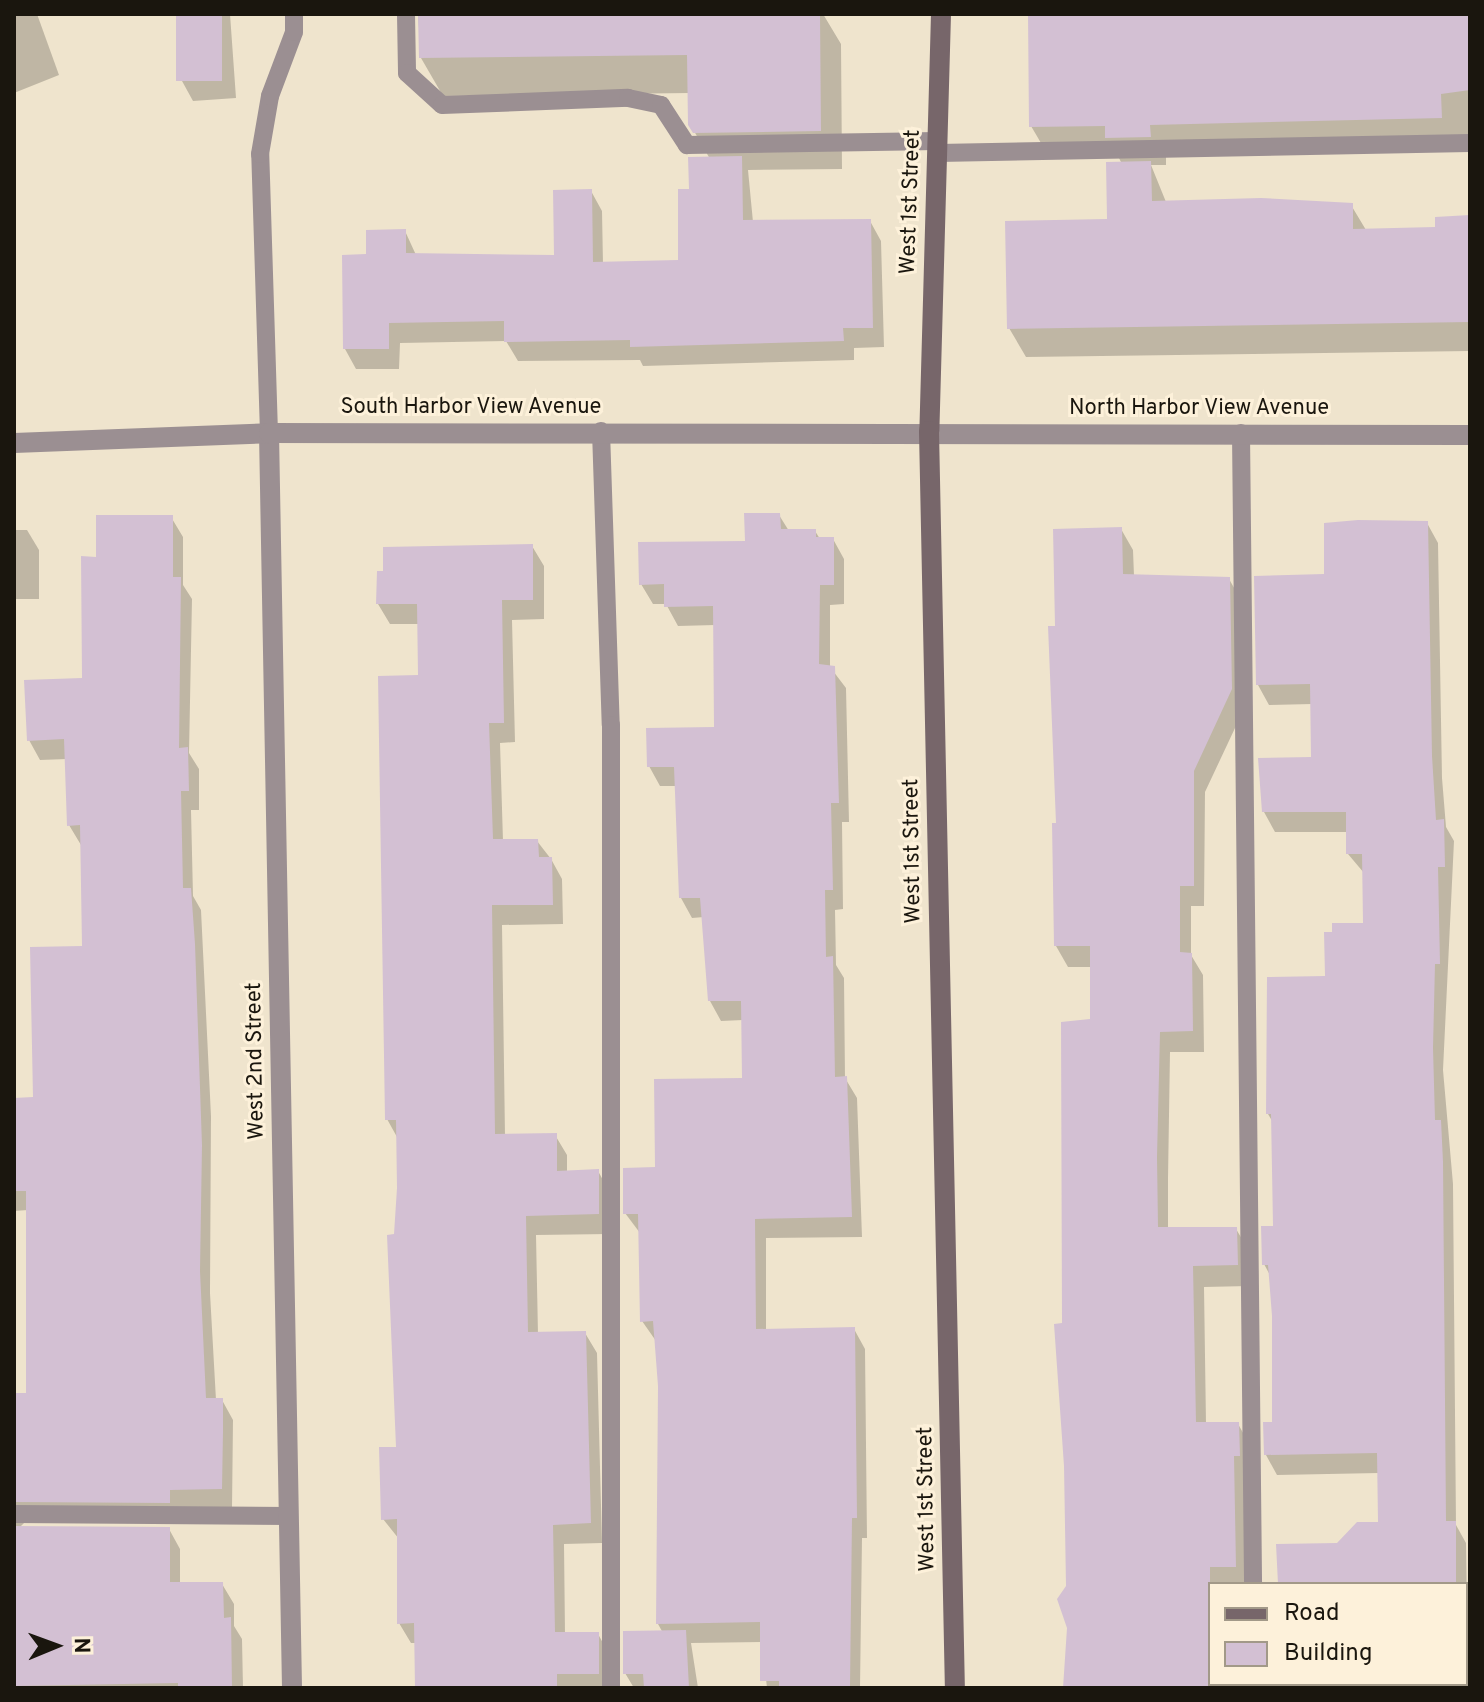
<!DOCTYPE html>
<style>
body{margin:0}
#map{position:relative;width:1484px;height:1702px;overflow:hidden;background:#efe4cd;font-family:Overpass,sans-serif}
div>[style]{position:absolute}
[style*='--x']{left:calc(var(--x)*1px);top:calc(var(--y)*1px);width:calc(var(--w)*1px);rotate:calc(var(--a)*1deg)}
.shadow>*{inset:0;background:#0003;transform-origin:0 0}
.building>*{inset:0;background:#d3c0d3;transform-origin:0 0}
.lane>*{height:18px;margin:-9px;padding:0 9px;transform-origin:9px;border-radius:9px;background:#9b8f92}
.street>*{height:20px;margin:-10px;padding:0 10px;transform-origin:10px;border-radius:10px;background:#9b8f92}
.secondary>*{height:20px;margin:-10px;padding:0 10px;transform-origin:10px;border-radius:10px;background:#77666a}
span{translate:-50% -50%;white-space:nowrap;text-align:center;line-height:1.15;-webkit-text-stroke:6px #fdf1da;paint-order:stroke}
.street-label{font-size:22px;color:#1a160e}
.frame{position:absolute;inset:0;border:16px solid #1a160e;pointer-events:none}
.legend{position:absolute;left:1208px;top:1582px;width:260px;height:104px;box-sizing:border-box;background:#fdf1da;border:2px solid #a29988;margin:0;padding:10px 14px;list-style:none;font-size:24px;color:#1a160e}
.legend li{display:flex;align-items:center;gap:16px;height:40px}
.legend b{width:40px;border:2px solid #a29988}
.north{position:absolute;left:16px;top:1606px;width:80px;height:80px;-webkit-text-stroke:6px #fdf1da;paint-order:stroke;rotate:89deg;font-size:22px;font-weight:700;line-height:32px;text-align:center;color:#1a160e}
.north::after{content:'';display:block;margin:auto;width:28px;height:36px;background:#1a160e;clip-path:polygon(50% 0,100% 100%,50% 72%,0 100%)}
</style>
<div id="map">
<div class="shadow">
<div style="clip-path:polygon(14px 14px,37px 14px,59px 75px,14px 93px)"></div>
<div style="clip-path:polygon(169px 14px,230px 14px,236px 98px,193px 101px,182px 81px,178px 16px)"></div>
<div style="clip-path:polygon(418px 14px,823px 14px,841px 44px,842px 169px,748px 170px,753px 222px,870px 221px,881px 241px,884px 347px,854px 348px,854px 360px,643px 366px,640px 360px,518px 361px,506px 341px,400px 343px,399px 369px,356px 369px,345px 349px,368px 256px,405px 231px,416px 255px,556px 257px,591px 191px,602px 211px,603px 264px,680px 262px,691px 191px,710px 159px,690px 124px,690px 93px,443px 96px,421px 58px)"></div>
<div style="clip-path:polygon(1030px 14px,1470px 14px,1470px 146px,1166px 153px,1166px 165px,1151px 165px,1166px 202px,1351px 205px,1366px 230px,1437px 229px,1470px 217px,1470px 351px,1026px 357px,1009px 328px,1109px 221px,1122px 164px,1117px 154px,1048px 155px,1031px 126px)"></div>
<div style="clip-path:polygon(779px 515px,789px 531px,815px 531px,820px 539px,833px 539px,844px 559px,844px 604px,830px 605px,830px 667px,846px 688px,849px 822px,842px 822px,843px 909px,835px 910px,836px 965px,844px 978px,845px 1078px,857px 1098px,862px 1237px,766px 1238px,766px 1331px,854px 1329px,865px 1349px,867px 1538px,862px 1538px,860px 1688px,767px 1688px,762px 1642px,691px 1643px,698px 1688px,634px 1688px,625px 1673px,663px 1633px,658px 1624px,660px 1386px,656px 1341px,642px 1321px,640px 1233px,625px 1213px,657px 1169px,744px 1080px,743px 1020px,721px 1021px,710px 1001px,704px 917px,692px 918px,681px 898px,676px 786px,660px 786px,649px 766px,716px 729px,715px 625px,678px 626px,666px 604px,653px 604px,641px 584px,747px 543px)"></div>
<div style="clip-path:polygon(171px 517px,183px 537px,183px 585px,192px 599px,189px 753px,199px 769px,199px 810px,191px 810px,193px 896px,201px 910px,211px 1116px,210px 1293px,216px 1400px,222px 1400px,233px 1420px,232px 1509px,26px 1521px,19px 1528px,169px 1529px,180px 1549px,180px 1584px,222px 1584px,234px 1604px,234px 1626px,242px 1639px,243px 1688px,14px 1688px,14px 1395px,28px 1395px,28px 1210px,14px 1211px,14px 1100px,35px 1099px,84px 948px,81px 845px,69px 825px,67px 759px,40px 760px,29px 740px,84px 680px,98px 559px)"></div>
<div style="clip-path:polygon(1427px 523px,1438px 543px,1442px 778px,1446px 827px,1454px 841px,1443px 1070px,1453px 1184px,1456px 1525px,1466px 1543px,1467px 1610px,1466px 1584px,1280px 1584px,1380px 1524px,1379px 1473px,1277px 1475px,1266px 1455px,1274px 1423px,1274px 1316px,1271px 1277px,1264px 1264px,1275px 1228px,1274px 1124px,1268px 1114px,1327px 978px,1365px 925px,1364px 873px,1348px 854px,1348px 832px,1275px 832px,1264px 812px,1313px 759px,1312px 704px,1269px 705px,1258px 685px,1326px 576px)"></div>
<div style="clip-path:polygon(1121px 529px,1133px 550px,1134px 576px,1229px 579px,1241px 600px,1243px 711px,1205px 792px,1204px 906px,1191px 906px,1191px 955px,1203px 975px,1204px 1052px,1170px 1052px,1168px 1179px,1168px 1229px,1236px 1229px,1248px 1249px,1249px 1286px,1204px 1287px,1206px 1424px,1238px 1424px,1250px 1445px,1247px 1584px,1210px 1584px,1210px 1684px,1244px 1688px,1066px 1688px,1092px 967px,1068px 967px,1056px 946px,1057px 627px)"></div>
<div style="clip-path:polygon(14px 530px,27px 530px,39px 550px,39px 599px,14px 599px)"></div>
<div style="clip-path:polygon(532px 546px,544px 566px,544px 619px,512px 620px,515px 742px,500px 743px,503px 841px,537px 841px,551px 859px,562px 879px,563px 924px,502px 925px,505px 1136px,555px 1135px,567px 1155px,567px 1172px,598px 1171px,609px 1191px,609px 1234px,536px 1235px,538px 1334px,585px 1333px,597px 1353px,602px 1543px,564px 1544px,565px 1634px,598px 1634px,609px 1654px,609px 1688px,417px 1688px,416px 1643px,411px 1643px,399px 1623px,399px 1539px,383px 1519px,398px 1449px,397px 1137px,387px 1119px,420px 677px,419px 624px,390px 624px,378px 604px)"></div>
<div style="left:1283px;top:1684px;width:176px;height:4px"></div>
</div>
<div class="building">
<div style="left:176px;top:14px;width:46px;height:67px"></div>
<div style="clip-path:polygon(418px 14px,820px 14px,821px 131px,693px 133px,688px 125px,687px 55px,419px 58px)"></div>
<div style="clip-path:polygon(1028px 14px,1470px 14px,1470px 90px,1441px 94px,1442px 118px,1150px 125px,1151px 137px,1105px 138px,1105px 126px,1029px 127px)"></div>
<div style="clip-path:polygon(742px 156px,743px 220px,871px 219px,873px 328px,843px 328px,844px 341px,630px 347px,630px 340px,504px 342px,504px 321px,389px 323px,389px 349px,343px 349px,342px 255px,366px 254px,366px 230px,406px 229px,406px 253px,554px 255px,553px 190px,592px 189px,593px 262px,678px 260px,678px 189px,689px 189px,688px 157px)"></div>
<div style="clip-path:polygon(1151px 161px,1152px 201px,1261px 198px,1353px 203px,1353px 229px,1435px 227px,1435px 217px,1470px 215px,1470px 322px,1007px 329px,1005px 221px,1107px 219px,1106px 162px)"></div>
<div style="clip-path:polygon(744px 513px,780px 513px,781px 529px,816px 529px,816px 537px,834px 537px,834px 585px,820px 585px,819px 664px,835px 666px,839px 803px,831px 803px,833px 890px,825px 890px,826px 957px,833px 956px,835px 1077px,847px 1076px,852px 1217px,755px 1219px,756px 1329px,855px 1327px,857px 1518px,852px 1518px,850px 1688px,779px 1688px,779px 1681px,760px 1681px,760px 1622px,656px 1624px,658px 1386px,653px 1321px,640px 1322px,638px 1214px,623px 1214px,623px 1168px,655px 1167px,654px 1079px,742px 1078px,741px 1001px,708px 1001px,700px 898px,679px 898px,674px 767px,647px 767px,646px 728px,714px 727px,713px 606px,664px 607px,664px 584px,639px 585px,638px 542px,745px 541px)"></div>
<div style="clip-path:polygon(96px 515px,173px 515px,173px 577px,181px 577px,179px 748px,188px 747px,189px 791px,181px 791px,183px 888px,191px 888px,195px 944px,202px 1145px,200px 1271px,206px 1398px,223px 1398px,223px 1431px,222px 1489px,170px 1490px,170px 1503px,14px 1502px,14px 1393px,26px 1393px,26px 1191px,14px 1191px,14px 1098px,33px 1097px,30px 947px,82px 946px,80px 825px,67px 826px,64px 739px,27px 741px,24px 680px,82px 678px,81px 556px,96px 557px)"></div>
<div style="clip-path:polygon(1358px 520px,1428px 521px,1432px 756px,1436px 820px,1444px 819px,1445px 867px,1438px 867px,1440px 964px,1435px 964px,1433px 1048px,1435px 1120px,1441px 1120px,1443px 1162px,1446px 1521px,1456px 1521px,1456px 1584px,1278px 1584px,1276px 1544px,1337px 1543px,1357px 1522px,1378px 1522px,1377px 1453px,1264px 1455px,1263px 1422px,1272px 1422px,1272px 1316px,1268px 1265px,1262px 1265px,1261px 1226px,1273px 1226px,1271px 1114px,1266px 1114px,1267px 977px,1325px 976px,1324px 932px,1332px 932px,1332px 923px,1363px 923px,1362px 854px,1346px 854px,1346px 812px,1262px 812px,1258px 758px,1311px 757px,1310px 684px,1256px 685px,1254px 576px,1324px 574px,1324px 523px)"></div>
<div style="clip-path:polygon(1122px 527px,1123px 574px,1230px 577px,1232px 689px,1194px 771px,1194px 886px,1180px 886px,1180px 952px,1192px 953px,1193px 1031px,1160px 1032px,1157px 1157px,1158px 1227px,1237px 1227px,1238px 1265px,1193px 1266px,1196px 1422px,1239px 1422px,1240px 1456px,1234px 1456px,1236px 1567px,1210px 1567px,1210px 1688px,1063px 1688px,1067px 1628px,1057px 1599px,1066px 1586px,1064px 1466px,1054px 1324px,1062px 1323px,1061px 1022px,1090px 1019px,1090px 946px,1054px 946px,1052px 823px,1056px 823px,1048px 626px,1055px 626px,1053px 529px)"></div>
<div style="clip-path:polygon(533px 544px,533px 600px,502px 600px,504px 723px,489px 723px,493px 839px,538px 839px,539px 857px,552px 857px,553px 905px,492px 905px,495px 1134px,557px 1133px,557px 1171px,599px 1169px,599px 1214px,526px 1216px,528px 1332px,586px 1331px,591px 1523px,553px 1525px,555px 1632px,599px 1632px,599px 1674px,557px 1674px,557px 1688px,415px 1688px,414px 1623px,397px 1624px,397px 1519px,381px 1520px,379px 1447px,396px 1447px,387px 1235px,394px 1234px,397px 1188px,396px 1120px,385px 1120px,378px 676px,418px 675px,417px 604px,376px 604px,377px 571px,383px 571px,383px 547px)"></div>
<div style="clip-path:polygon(14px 1526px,170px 1527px,170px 1582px,223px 1582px,224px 1618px,231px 1617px,232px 1688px,178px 1688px,178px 1683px,14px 1686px)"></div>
<div style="clip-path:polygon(686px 1630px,689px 1688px,644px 1688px,643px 1674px,623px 1674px,623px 1631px)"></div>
</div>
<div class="lane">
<div style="--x:406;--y:14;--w:59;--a:89"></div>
<div style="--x:407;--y:73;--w:47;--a:42.4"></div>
<div style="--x:442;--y:105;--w:186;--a:-2.2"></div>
<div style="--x:628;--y:98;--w:34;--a:12"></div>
<div style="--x:661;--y:105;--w:48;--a:57"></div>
<div style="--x:687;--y:145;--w:250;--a:-0.9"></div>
<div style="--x:938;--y:153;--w:532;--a:-1.08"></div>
<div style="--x:601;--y:431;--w:294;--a:88.1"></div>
<div style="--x:611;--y:725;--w:963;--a:90"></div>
<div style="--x:269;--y:433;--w:279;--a:-91.8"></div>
<div style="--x:260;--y:154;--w:59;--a:-80.2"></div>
<div style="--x:270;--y:96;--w:68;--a:-69.4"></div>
<div style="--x:294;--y:32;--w:18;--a:-90"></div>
<div style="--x:1241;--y:433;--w:1151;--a:89.4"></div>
<div style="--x:14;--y:1514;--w:275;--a:0.4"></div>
<div style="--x:1254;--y:1684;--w:4;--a:90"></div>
</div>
<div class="street">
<div style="--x:269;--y:433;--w:1255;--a:88.95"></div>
<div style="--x:14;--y:443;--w:255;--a:-2.2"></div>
<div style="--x:269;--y:433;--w:1201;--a:0.1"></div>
</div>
<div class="secondary">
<div style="--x:941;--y:14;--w:417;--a:91.6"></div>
<div style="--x:929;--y:431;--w:1257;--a:88.82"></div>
</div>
<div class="street-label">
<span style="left:911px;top:202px;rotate:-88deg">West 1st Street</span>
<span style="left:471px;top:408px">South Harbor View Avenue</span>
<span style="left:1199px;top:409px">North Harbor View Avenue</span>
<span style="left:913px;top:851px;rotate:-91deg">West 1st Street</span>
<span style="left:256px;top:1061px;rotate:-91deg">West 2nd Street</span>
<span style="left:927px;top:1499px;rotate:-91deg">West 1st Street</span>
</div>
<div class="frame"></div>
<ul class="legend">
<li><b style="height:10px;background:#77666a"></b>Road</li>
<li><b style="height:22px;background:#d3c0d3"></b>Building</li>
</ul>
<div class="north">N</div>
</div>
